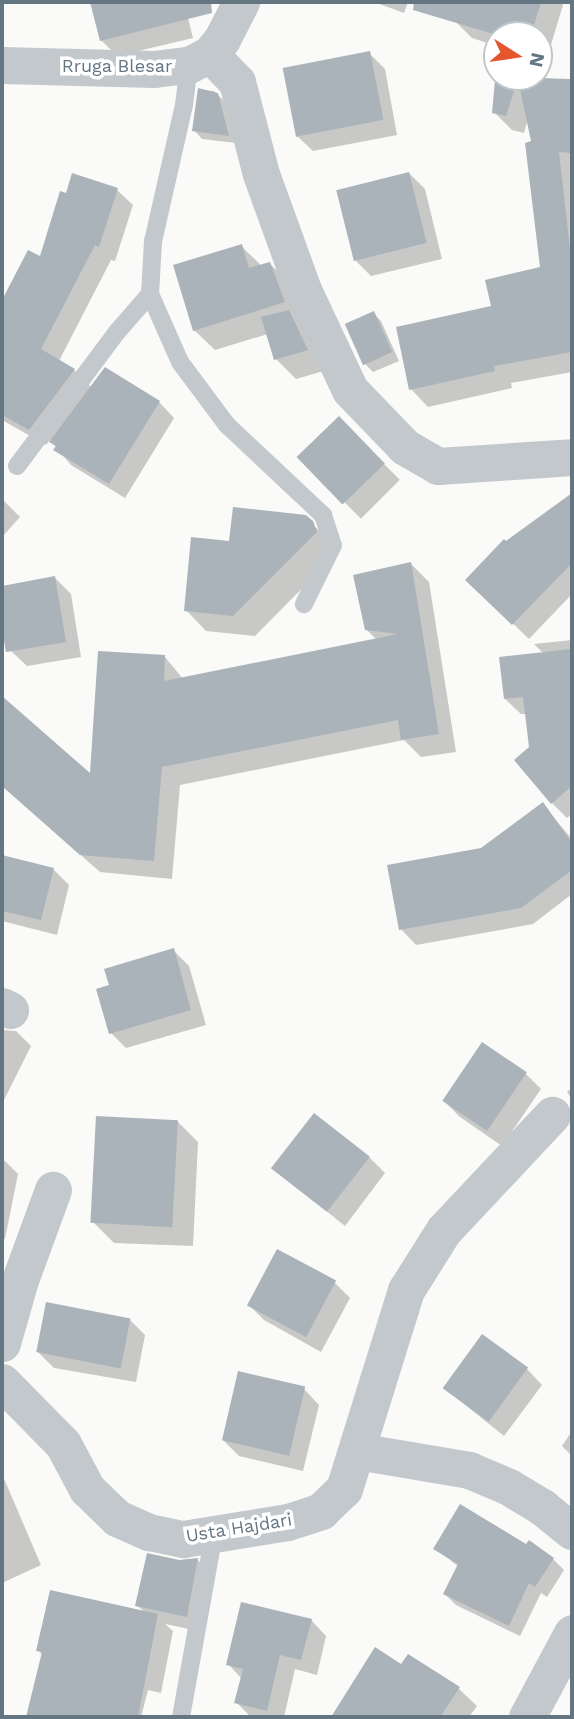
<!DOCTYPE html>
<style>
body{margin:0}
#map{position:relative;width:574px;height:1719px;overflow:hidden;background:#fafaf8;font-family:"Work Sans",sans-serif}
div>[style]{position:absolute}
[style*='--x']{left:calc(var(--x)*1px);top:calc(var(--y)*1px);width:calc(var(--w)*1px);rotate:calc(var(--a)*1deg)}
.shadow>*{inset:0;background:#0003;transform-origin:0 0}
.building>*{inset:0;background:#aab3b9;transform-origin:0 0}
.lane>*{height:18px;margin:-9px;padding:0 9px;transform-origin:9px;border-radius:9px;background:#c3c8cc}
.street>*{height:37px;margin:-18.5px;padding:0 18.5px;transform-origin:18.5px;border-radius:18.5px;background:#c3c8cc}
span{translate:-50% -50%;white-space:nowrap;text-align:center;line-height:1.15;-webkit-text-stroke:7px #fff;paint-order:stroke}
.street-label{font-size:18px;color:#657683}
.frame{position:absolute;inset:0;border:4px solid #657683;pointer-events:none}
.north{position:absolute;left:483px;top:21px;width:70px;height:70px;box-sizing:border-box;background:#fff;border:2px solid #c1c8cd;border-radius:50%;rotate:102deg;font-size:19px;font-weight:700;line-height:28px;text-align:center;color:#657683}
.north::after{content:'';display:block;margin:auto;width:24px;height:32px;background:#e4572e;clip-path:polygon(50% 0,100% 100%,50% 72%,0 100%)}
</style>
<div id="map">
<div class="shadow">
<div style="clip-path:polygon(92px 2px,184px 2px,193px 38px,117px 56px,101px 40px)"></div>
<div style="clip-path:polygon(374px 2px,408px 2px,404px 13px)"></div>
<div style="clip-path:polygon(459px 2px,560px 2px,563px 5px,541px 78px,572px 80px,572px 372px,511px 383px,512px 388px,428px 407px,411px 389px,542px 268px,534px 143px,528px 119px,524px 133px,512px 130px,494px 112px,497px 77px,539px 77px,539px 35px,497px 35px,497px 46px,472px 38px,454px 20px)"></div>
<div style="clip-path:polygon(369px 53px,385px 69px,397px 135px,313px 151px,297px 136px)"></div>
<div style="clip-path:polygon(199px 90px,214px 91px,223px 100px,236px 143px,202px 139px,194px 130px)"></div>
<div style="clip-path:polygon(409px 173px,425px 189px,442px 259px,371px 276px,356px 261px)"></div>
<div style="clip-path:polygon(117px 190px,133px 205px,115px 261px,111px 260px,59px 361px,74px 370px,92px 388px,159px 402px,174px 418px,125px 498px,71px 465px,50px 440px,46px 445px,2px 420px,2px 334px,12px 316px,2px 304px,29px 252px,41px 259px)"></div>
<div style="clip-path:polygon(241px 246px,262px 266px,270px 264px,291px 284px,327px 370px,296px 379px,276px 359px,268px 334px,215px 350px,194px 330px)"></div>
<div style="clip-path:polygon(373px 313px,381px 321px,399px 361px,373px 372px,365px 364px,347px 325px)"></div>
<div style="left:339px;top:419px;width:86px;height:55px;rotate:45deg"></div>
<div style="clip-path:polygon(572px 495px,572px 594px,529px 639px,468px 580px,506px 543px)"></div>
<div style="clip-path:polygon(2px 499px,20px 517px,2px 537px)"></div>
<div style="clip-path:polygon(305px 517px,333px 544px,337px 553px,255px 636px,206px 631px,186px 610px,231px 543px)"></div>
<div style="clip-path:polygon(411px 564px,429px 582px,456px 752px,421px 757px,404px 740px,180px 785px,172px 879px,100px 872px,2px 786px,2px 720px,27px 756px,91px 777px,165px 657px,183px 679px,377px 640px,366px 629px)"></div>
<div style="clip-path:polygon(55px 578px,71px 594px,81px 657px,27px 666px,11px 651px,2px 587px)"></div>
<div style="clip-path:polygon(572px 640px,572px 814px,567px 818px,552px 803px,531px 748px,527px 714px,521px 714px,505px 699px,544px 654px,534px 644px)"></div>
<div style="clip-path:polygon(543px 805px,572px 839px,572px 894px,533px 924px,416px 945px,401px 929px,481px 850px)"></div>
<div style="clip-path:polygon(2px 857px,53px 869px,69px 885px,57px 935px,2px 921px)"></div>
<div style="clip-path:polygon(173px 950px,189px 966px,206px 1025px,126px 1048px,111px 1033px)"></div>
<div style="clip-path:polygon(2px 1030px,16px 1031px,31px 1046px,2px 1104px)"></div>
<div style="clip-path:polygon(525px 1073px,541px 1089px,502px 1146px,460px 1117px,444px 1101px)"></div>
<div style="clip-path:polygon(572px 1089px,572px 1101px,567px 1091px)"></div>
<div style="clip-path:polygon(177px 1121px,198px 1142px,193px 1246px,114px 1243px,93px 1222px)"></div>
<div style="clip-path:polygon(369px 1157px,385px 1173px,345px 1226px,274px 1169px)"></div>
<div style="clip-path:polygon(2px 1158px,18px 1174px,5px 1239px,2px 1239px)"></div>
<div style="clip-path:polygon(335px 1283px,350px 1298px,321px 1352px,264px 1320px,248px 1304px)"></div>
<div style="clip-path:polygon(129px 1319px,145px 1335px,136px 1382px,54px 1368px,38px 1352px)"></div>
<div style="clip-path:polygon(527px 1369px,542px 1385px,504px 1436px,444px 1388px)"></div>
<div style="clip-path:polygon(304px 1389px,319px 1405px,303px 1471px,239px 1456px,223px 1440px)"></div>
<div style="clip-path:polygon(572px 1431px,572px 1456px,562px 1446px)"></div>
<div style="clip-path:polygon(2px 1474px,41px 1565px,2px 1583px)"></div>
<div style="clip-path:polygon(527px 1546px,553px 1559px,564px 1570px,547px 1597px,541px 1593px,520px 1636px,456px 1605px,445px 1594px,459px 1567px,436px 1549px)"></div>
<div style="clip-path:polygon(198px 1560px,213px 1575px,203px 1632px,165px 1624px,173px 1631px,161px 1693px,148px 1690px,141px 1717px,27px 1717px,43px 1656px,38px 1650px,145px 1613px,137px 1605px,179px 1561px)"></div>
<div style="clip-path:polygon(311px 1620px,326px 1636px,317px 1675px,295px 1669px,284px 1717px,251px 1717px,236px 1702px,242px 1679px,228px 1664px)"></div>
<div style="clip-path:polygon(376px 1650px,402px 1667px,409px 1656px,459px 1689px,477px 1706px,469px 1717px,334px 1717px)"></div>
</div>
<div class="building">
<div style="clip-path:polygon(90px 2px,211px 2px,212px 13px,100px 41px)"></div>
<div style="clip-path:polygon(414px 2px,541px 2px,531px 35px,497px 35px,413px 10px)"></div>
<div style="left:370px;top:51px;width:70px;height:89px;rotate:79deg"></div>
<div style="clip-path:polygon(497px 58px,497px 77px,572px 79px,572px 153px,559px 152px,572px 267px,572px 352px,494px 366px,495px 371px,409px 390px,396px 327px,491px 306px,485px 280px,540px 267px,525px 143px,531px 141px,518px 79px,506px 116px,492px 113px)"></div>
<div style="clip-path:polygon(198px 88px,218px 93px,229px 136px,192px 131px)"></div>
<div style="left:409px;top:172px;width:73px;height:75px;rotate:76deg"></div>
<div style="clip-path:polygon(72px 173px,118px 188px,99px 247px,95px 245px,41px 349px,75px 369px,29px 430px,2px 415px,2px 300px,28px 250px,40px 256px,60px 191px,66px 193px)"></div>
<div style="clip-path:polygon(242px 244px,249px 268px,270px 262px,285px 302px,193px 331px,173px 265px)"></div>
<div style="clip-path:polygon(289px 310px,308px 350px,274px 360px,261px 317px)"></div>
<div style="left:374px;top:311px;width:45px;height:32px;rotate:66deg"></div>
<div style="clip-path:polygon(105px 367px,160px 401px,109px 484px,53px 450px,56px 446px,49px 442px)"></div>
<div style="left:339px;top:416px;width:66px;height:59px;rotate:46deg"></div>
<div style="clip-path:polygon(572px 493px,572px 563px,512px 625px,465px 580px,504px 539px,506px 541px)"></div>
<div style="clip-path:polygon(233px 507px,306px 515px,313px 521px,317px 532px,233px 616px,184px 611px,191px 537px,229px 541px)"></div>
<div style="clip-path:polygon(411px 562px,439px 734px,401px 740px,398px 720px,162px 767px,154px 861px,80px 855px,2px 786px,2px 696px,90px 773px,98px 651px,165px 655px,164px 681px,398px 634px,365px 630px,353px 575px)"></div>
<div style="clip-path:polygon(55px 576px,66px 642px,6px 652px,2px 630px,2px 586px)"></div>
<div style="clip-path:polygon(572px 649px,572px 786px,551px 804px,514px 760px,529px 747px,523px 697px,504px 699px,499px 657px)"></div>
<div style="clip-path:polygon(543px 802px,572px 843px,572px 870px,521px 908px,399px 930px,387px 865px,481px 848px)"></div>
<div style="clip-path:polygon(2px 855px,54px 868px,41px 920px,2px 911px)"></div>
<div style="clip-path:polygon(174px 948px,191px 1010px,109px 1034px,96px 989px,109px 985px,104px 969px)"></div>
<div style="left:482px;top:1042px;width:54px;height:71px;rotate:34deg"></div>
<div style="left:314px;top:1113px;width:71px;height:70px;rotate:38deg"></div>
<div style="left:96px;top:1116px;width:82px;height:107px;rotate:3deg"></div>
<div style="left:277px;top:1249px;width:67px;height:64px;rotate:28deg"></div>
<div style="left:46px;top:1302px;width:86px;height:51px;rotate:11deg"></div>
<div style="left:482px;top:1334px;width:57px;height:67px;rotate:36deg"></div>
<div style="left:238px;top:1371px;width:69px;height:71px;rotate:13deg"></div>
<div style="clip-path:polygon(460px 1504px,526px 1544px,529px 1540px,554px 1558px,535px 1587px,529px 1583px,509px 1626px,443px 1594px,458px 1564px,433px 1549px)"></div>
<div style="clip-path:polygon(147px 1553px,179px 1560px,198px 1558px,187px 1617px,135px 1606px)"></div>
<div style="clip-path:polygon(50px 1590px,158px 1614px,138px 1717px,26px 1717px,42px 1652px,36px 1651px)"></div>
<div style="clip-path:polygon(241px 1602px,312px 1619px,301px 1660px,280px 1655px,267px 1711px,234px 1703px,243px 1669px,226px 1665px)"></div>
<div style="clip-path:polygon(375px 1647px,401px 1664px,408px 1654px,460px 1687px,440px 1717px,331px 1717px)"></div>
</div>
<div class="lane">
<div style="--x:189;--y:65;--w:40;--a:97.1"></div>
<div style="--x:184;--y:105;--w:139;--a:102.8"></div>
<div style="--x:153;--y:241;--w:53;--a:93.2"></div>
<div style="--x:150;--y:294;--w:74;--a:66.2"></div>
<div style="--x:180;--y:362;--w:79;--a:53.3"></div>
<div style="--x:227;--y:425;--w:132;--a:43.2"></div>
<div style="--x:323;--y:515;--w:32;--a:72"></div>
<div style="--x:333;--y:545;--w:66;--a:116.2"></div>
<div style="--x:17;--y:466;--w:167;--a:-53.3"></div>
<div style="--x:117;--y:332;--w:50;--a:-49"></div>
<div style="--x:181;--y:1717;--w:186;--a:-79.8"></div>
</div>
<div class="street">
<div style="--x:210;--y:54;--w:39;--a:46"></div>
<div style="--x:237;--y:82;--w:95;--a:75.4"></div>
<div style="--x:261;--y:174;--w:123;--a:70.1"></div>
<div style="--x:303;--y:290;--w:110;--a:64.8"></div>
<div style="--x:350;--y:390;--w:79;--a:46"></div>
<div style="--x:405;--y:447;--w:38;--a:30"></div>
<div style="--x:438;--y:466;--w:134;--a:-3.8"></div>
<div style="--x:2;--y:65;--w:152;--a:1.5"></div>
<div style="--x:154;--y:69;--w:35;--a:-7"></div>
<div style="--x:189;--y:65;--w:24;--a:-28"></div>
<div style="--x:210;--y:54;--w:19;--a:-51"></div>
<div style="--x:222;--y:39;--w:42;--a:-62.8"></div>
<div style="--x:2;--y:1006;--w:9;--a:27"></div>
<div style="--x:2;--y:1343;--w:66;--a:-74.1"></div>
<div style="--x:20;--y:1280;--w:96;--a:-69.9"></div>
<div style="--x:2;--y:1382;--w:87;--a:45.5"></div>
<div style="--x:63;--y:1444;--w:51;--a:61.9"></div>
<div style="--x:87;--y:1489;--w:42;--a:44"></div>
<div style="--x:117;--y:1518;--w:35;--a:24"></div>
<div style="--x:149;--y:1532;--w:35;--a:12"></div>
<div style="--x:183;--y:1539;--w:106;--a:-9.2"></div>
<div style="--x:288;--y:1522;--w:35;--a:-18"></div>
<div style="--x:321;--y:1511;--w:32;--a:-44"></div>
<div style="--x:344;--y:1489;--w:208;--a:-72.7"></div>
<div style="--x:406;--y:1290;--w:71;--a:-57.7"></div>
<div style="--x:444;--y:1230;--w:158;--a:-46.8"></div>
<div style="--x:357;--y:1451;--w:114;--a:9.6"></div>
<div style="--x:469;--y:1470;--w:43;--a:23"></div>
<div style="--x:509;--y:1487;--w:39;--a:31"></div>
<div style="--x:542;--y:1507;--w:38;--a:39"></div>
<div style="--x:527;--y:1717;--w:95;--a:-61.8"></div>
</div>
<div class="street-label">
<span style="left:117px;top:66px">Rruga Blesar</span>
<span style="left:239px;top:1528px;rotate:-9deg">Usta Hajdari</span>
</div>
<div class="frame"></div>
<div class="north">N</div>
</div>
